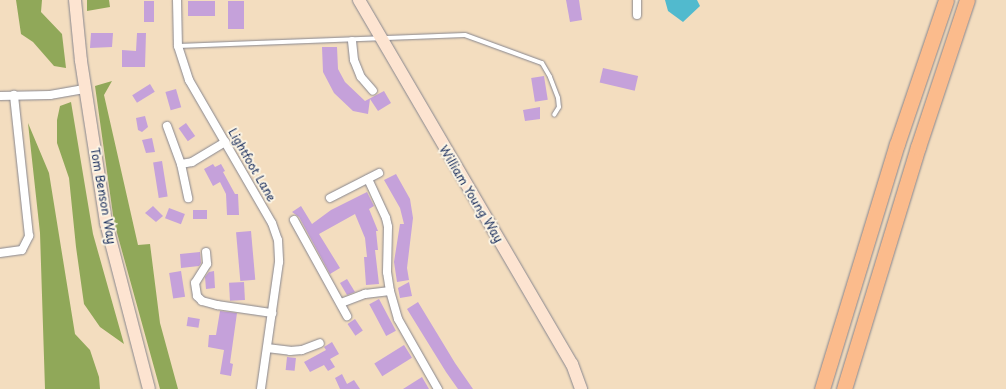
<!DOCTYPE html>
<style>
body{margin:0}
#map{position:relative;width:1006px;height:389px;overflow:hidden;background:#f3ddbf;font-family:"Playpen Sans",sans-serif}
div>[style]{position:absolute}
[style*='--x']{left:calc(var(--x)*1px);top:calc(var(--y)*1px);width:calc(var(--w)*1px);rotate:calc(var(--a)*1deg)}
.forest>*{inset:0;background:#90a859}
.water>*{inset:0;background:#51bace}
.building>*{inset:0;background:#c5a1da;transform-origin:0 0}
.roads{filter:drop-shadow(0 0 1px #87868e) drop-shadow(0 0 1px #87868e)}
.lane>*{height:4px;margin:-2px;padding:0 2px;transform-origin:2px;border-radius:2px;background:#fff}
.street>*{height:8px;margin:-4px;padding:0 4px;transform-origin:4px;border-radius:4px;background:#fff}
.secondary>*{height:12px;margin:-6px;padding:0 6px;transform-origin:6px;border-radius:6px;background:#fde4d1}
.highway>*{height:15px;margin:-7.5px;padding:0 7.5px;transform-origin:7.5px;border-radius:7.5px;background:#fbbb8c}
span{translate:-50% -50%;white-space:nowrap;text-align:center;line-height:1.15;-webkit-text-stroke:4px #fcf5e5;paint-order:stroke}
.street-label{font-size:12px;color:#1b2f5e}
</style>
<div id="map">
<div class="forest">
<div style="clip-path:polygon(16px 0,42px 0,41px 12px,62px 34px,66px 68px,54px 66px,33px 42px,21px 34px)"></div>
<div style="clip-path:polygon(87px 0,109px 0,110px 7px,87px 11px)"></div>
<div style="clip-path:polygon(112px 81px,104px 95px,138px 245px,150px 244px,160px 323px,178px 389px,160px 389px,114px 222px,95px 86px)"></div>
<div style="clip-path:polygon(71px 102px,93px 234px,124px 344px,100px 327px,84px 304px,76px 247px,69px 178px,57px 143px,57px 120px,60px 106px)"></div>
<div style="clip-path:polygon(28px 123px,49px 173px,75px 334px,90px 350px,99px 377px,100px 389px,45px 389px,40px 233px)"></div>
</div>
<div class="water">
<div style="clip-path:polygon(665px 0,697px 0,700px 6px,683px 22px,668px 11px)"></div>
</div>
<div class="building">
<div style="clip-path:polygon(566px 0,579px 0,582px 20px,570px 22px)"></div>
<div style="left:144px;top:1px;width:10px;height:21px"></div>
<div style="left:188px;top:1px;width:27px;height:15px"></div>
<div style="left:244px;top:1px;width:28px;height:16px;rotate:90deg"></div>
<div style="clip-path:polygon(91px 33px,113px 33px,112px 47px,90px 48px)"></div>
<div style="clip-path:polygon(137px 33px,146px 33px,145px 67px,122px 67px,122px 50px,136px 51px)"></div>
<div style="clip-path:polygon(322px 47px,337px 47px,338px 69px,345px 82px,365px 101px,384px 91px,391px 103px,378px 111px,370px 99px,368px 114px,353px 111px,334px 93px,323px 72px)"></div>
<div style="left:603px;top:68px;width:36px;height:15px;rotate:13deg"></div>
<div style="left:544px;top:76px;width:24px;height:13px;rotate:81deg"></div>
<div style="left:150px;top:84px;width:9px;height:21px;rotate:58deg"></div>
<div style="left:176px;top:89px;width:19px;height:11px;rotate:74deg"></div>
<div style="clip-path:polygon(540px 107px,540px 119px,525px 121px,523px 110px)"></div>
<div style="clip-path:polygon(145px 116px,148px 127px,142px 132px,138px 130px,136px 118px)"></div>
<div style="left:186px;top:123px;width:16px;height:9px;rotate:55deg"></div>
<div style="clip-path:polygon(152px 138px,155px 152px,146px 153px,142px 140px)"></div>
<div style="left:162px;top:161px;width:36px;height:9px;rotate:81deg"></div>
<div style="clip-path:polygon(213px 164px,215px 167px,221px 164px,225px 171px,223px 172px,235px 194px,238px 194px,239px 215px,227px 215px,226px 194px,220px 182px,213px 186px,204px 169px)"></div>
<div style="clip-path:polygon(396px 174px,410px 199px,413px 218px,407px 268px,409px 280px,397px 282px,394px 262px,400px 224px,404px 224px,400px 208px,384px 180px)"></div>
<div style="clip-path:polygon(367px 192px,374px 206px,369px 209px,378px 231px,376px 231px,378px 250px,375px 250px,379px 284px,366px 285px,364px 257px,367px 257px,365px 238px,355px 214px,319px 234px,340px 268px,330px 274px,299px 217px,292px 212px,301px 206px,312px 224px,331px 210px)"></div>
<div style="clip-path:polygon(153px 206px,163px 216px,156px 222px,145px 213px)"></div>
<div style="left:169px;top:208px;width:17px;height:11px;rotate:21deg"></div>
<div style="left:207px;top:210px;width:9px;height:14px;rotate:90deg"></div>
<div style="left:251px;top:231px;width:49px;height:15px;rotate:85deg"></div>
<div style="clip-path:polygon(200px 252px,201px 263px,199px 266px,181px 268px,180px 254px)"></div>
<div style="left:181px;top:271px;width:26px;height:12px;rotate:81deg"></div>
<div style="clip-path:polygon(214px 271px,215px 288px,206px 289px,205px 277px,209px 272px)"></div>
<div style="clip-path:polygon(347px 279px,355px 292px,347px 295px,340px 283px)"></div>
<div style="left:244px;top:282px;width:18px;height:15px;rotate:87deg"></div>
<div style="clip-path:polygon(409px 282px,412px 296px,400px 298px,398px 288px)"></div>
<div style="left:379px;top:299px;width:36px;height:11px;rotate:62deg"></div>
<div style="clip-path:polygon(418px 302px,455px 363px,473px 389px,458px 389px,446px 372px,407px 309px)"></div>
<div style="clip-path:polygon(220px 311px,237px 313px,230px 363px,233px 364px,231px 376px,220px 374px,224px 350px,208px 347px,209px 335px,216px 335px)"></div>
<div style="left:188px;top:317px;width:12px;height:9px;rotate:9deg"></div>
<div style="left:355px;top:319px;width:14px;height:9px;rotate:56deg"></div>
<div style="clip-path:polygon(332px 342px,339px 354px,330px 359px,335px 367px,328px 371px,324px 365px,310px 372px,304px 362px,326px 350px,324px 347px)"></div>
<div style="left:404px;top:345px;width:15px;height:35px;rotate:58deg"></div>
<div style="left:287px;top:357px;width:9px;height:13px;rotate:6deg"></div>
<div style="clip-path:polygon(342px 374px,347px 384px,354px 380px,360px 389px,340px 389px,335px 378px)"></div>
<div style="clip-path:polygon(422px 377px,429px 389px,403px 389px)"></div>
</div>
<div class="roads">
<div class="lane">
<div style="--x:178;--y:46;--w:287;--a:-2.2"></div>
<div style="--x:465;--y:35;--w:82;--a:20"></div>
<div style="--x:542;--y:63;--w:16;--a:60"></div>
<div style="--x:550;--y:77;--w:22;--a:69"></div>
<div style="--x:558;--y:98;--w:9;--a:84"></div>
<div style="--x:559;--y:107;--w:9;--a:122"></div>
</div>
<div class="street">
<div style="--x:177;--y:0;--w:46;--a:88.8"></div>
<div style="--x:178;--y:46;--w:36;--a:72"></div>
<div style="--x:189;--y:80;--w:165;--a:59.9"></div>
<div style="--x:272;--y:223;--w:18;--a:71"></div>
<div style="--x:278;--y:240;--w:22;--a:87"></div>
<div style="--x:279;--y:262;--w:128;--a:98.1"></div>
<div style="--x:637;--y:15;--w:15;--a:-90"></div>
<div style="--x:352;--y:41;--w:19;--a:84"></div>
<div style="--x:354;--y:60;--w:18;--a:68"></div>
<div style="--x:361;--y:77;--w:18;--a:49"></div>
<div style="--x:0;--y:96;--w:50;--a:-1.1"></div>
<div style="--x:50;--y:95;--w:36;--a:-10"></div>
<div style="--x:167;--y:126;--w:40;--a:69.8"></div>
<div style="--x:181;--y:164;--w:35;--a:78"></div>
<div style="--x:181;--y:164;--w:11;--a:-10"></div>
<div style="--x:192;--y:162;--w:39;--a:-31"></div>
<div style="--x:368;--y:179;--w:43;--a:65.2"></div>
<div style="--x:386;--y:218;--w:9;--a:77"></div>
<div style="--x:388;--y:227;--w:45;--a:91.3"></div>
<div style="--x:387;--y:272;--w:19;--a:81"></div>
<div style="--x:390;--y:291;--w:29;--a:74"></div>
<div style="--x:398;--y:319;--w:81;--a:60.3"></div>
<div style="--x:330;--y:198;--w:55;--a:-27"></div>
<div style="--x:294;--y:220;--w:110;--a:61.1"></div>
<div style="--x:206;--y:252;--w:12;--a:85"></div>
<div style="--x:207;--y:264;--w:22;--a:122"></div>
<div style="--x:195;--y:283;--w:13;--a:81"></div>
<div style="--x:197;--y:296;--w:7;--a:45"></div>
<div style="--x:202;--y:301;--w:16;--a:15"></div>
<div style="--x:217;--y:305;--w:56;--a:8.3"></div>
<div style="--x:0;--y:253;--w:22;--a:-8"></div>
<div style="--x:22;--y:250;--w:16;--a:-63"></div>
<div style="--x:29;--y:236;--w:142;--a:-96.1"></div>
<div style="--x:341;--y:303;--w:26;--a:-21"></div>
<div style="--x:365;--y:294;--w:25;--a:-7"></div>
<div style="--x:267;--y:348;--w:23;--a:7"></div>
<div style="--x:290;--y:351;--w:12;--a:-5"></div>
<div style="--x:302;--y:350;--w:19;--a:-21"></div>
</div>
<div class="secondary">
<div style="--x:75;--y:0;--w:61;--a:84.4"></div>
<div style="--x:81;--y:61;--w:164;--a:81.2"></div>
<div style="--x:106;--y:223;--w:171;--a:75.5"></div>
<div style="--x:359;--y:0;--w:422;--a:59.7"></div>
<div style="--x:572;--y:364;--w:27;--a:70"></div>
</div>
<div class="highway">
<div style="--x:822;--y:389;--w:256;--a:-73"></div>
<div style="--x:897;--y:144;--w:152;--a:-71.2"></div>
<div style="--x:844;--y:389;--w:253;--a:-73"></div>
<div style="--x:918;--y:147;--w:155;--a:-71.6"></div>
</div>
</div>
<div class="street-label">
<span style="left:252px;top:165px;rotate:60deg">Lightfoot Lane</span>
<span style="left:471px;top:194px;rotate:59deg">William Young Way</span>
<span style="left:103px;top:196px;rotate:80deg">Tom Benson Way</span>
</div>
</div>
